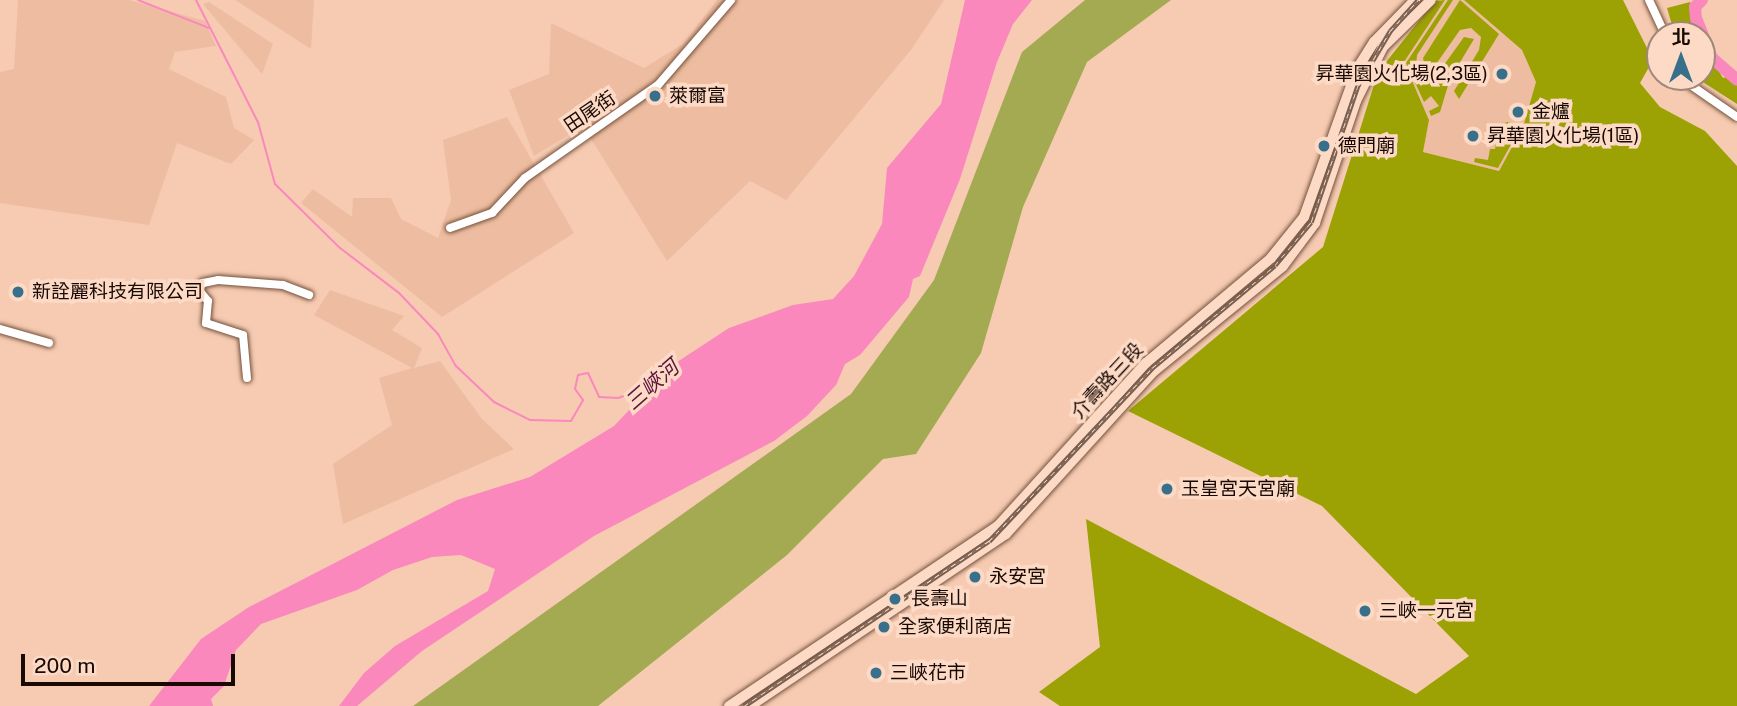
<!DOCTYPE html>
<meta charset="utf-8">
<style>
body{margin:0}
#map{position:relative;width:1737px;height:706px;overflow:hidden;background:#f6cbb2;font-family:"Public Sans","Noto Sans TC",sans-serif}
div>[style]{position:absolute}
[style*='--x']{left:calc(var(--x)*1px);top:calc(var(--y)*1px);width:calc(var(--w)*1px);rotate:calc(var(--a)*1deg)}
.built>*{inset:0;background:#eebda1}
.green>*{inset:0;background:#a4aa52}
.forest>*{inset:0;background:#9ca204}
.water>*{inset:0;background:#fb88bd}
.stream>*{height:2px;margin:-1px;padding:0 1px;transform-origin:1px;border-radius:1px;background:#fb88bd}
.river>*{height:12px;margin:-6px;padding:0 6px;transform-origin:6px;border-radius:6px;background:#fb88bd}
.roads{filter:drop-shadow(0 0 2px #75513b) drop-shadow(0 0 2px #75513b)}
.minor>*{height:8px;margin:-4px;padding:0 4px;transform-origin:4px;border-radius:4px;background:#fff}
.major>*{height:10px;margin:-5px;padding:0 5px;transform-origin:5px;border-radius:5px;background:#fddac5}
.rail>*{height:4.5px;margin-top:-2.25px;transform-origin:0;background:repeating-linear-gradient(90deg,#fddac6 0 5px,#795f50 0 10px);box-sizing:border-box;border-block:2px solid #795f50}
.dots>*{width:19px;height:19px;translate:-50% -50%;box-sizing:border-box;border:4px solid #fddac6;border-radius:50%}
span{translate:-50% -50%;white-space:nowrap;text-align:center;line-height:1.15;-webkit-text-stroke:7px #fddac6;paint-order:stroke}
.poi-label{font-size:19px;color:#180a03}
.right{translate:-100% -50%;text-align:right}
.left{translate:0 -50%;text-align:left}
.street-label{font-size:19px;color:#180a03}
.water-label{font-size:21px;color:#5c153a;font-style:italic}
.north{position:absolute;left:1646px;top:21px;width:70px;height:70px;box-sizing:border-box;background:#fddac6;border:2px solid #a18778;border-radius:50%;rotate:0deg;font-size:19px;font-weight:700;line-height:28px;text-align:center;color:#180a03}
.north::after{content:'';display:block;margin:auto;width:24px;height:32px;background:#386f8a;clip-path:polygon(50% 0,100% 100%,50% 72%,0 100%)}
.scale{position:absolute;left:21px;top:654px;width:214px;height:32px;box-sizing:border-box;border:4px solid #180a03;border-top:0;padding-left:9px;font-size:21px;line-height:24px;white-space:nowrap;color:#180a03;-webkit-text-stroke:5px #fddac6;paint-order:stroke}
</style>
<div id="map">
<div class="built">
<div style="clip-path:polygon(18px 0,129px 0,205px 21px,216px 46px,175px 52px,169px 69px,226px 97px,234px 128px,254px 140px,231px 164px,177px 143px,149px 225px,0 203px,0 72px,14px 69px)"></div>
<div style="clip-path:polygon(235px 0,314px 0,311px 49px)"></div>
<div style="clip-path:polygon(717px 0,944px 0,911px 50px,786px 200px,750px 181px,667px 261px,583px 126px,534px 156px,509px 90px,549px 74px,551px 23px,644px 68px,683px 44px)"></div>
<div style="clip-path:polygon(1445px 0,1464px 0,1522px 50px,1536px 82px,1523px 127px,1499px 171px,1423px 152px,1429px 119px,1404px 62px)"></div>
<div style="clip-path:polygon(209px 2px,273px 44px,262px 74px,203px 4px)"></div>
<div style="clip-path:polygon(507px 117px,574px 233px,442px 317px,301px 203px,313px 189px,352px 217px,353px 198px,391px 198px,401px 219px,438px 238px,451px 200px,443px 140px)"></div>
<div style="clip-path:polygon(330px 290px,404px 316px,392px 330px,422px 348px,414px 368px,440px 361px,482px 419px,514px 449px,343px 524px,333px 464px,392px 425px,379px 378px,412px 368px,314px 315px)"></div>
</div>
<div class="green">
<div style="clip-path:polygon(1085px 0,1171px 0,1087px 62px,1023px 207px,981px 353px,916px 454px,883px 459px,787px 555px,598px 706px,413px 706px,851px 394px,934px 280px,1022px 52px)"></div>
</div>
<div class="forest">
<div style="clip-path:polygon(1445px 0,1404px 62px,1429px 120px,1423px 152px,1499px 171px,1523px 127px,1536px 82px,1522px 50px,1464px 0,1623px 0,1653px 60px,1640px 83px,1660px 107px,1705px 131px,1737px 166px,1737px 706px,1060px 706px,1039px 692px,1100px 647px,1086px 519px,1416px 694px,1469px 656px,1322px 506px,1128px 411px,1323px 247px,1378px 72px,1435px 1px)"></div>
<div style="clip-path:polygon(1448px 0,1453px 0,1417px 55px,1416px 67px,1427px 76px,1436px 76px,1464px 37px,1474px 39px,1450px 79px,1440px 112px,1431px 116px,1429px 111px,1439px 106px,1431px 96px,1424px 102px,1406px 63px)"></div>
<div style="clip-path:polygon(1460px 0,1499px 34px,1459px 99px,1454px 91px,1479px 50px,1481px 37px,1471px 28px,1460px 30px,1434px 67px,1424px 63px,1423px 58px)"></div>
<div style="clip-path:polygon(1690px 2px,1699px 35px,1675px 35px,1667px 8px)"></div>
<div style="clip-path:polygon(1702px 43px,1723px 78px,1737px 73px,1737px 104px,1695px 77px,1702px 77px)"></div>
<div style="clip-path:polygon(1508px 122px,1521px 126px,1498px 168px,1474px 162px,1475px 158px,1488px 160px,1490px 149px,1495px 149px,1500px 124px)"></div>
</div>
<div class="water">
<div style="clip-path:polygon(965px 0,1032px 0,1013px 24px,997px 62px,960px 179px,920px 276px,913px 279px,909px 297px,860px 355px,845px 364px,836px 385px,807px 416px,774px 441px,594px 536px,422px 651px,357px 706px,339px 706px,364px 673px,395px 646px,488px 591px,495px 569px,461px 555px,432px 557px,393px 570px,357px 590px,261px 624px,236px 650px,224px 686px,211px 699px,213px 706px,149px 706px,201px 639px,249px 607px,457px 500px,530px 477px,614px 426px,671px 366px,729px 328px,793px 305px,833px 299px,854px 276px,882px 224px,887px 168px,941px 104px)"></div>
</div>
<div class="stream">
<div style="--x:138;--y:0;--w:76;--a:21.5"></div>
<div style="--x:196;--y:0;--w:137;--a:63.1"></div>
<div style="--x:258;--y:122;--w:64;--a:74.7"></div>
<div style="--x:275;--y:184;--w:91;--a:44.6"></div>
<div style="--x:340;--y:248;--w:74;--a:37.3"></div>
<div style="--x:399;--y:293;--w:57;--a:46.4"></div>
<div style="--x:438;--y:334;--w:37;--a:61"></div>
<div style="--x:456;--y:366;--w:52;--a:43.5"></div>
<div style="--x:494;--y:402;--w:40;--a:26.6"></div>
<div style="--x:530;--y:420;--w:41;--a:1.4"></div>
<div style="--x:571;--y:421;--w:24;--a:-60"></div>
<div style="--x:583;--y:400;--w:14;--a:-126"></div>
<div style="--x:575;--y:389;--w:14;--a:-78"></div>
<div style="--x:578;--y:375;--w:10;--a:-11"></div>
<div style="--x:588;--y:373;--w:26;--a:65"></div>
<div style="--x:599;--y:397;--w:19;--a:3"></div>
<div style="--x:618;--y:398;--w:40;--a:-18.9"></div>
</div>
<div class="river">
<div style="--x:1702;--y:0;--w:10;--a:135"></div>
<div style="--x:1695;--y:7;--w:11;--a:85"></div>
<div style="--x:1696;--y:18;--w:43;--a:68.2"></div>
<div style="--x:1712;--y:58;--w:33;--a:41"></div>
</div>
<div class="roads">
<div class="minor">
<div style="--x:1649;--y:0;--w:38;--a:65"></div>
<div style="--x:1679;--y:77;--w:70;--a:34.6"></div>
<div style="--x:450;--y:228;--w:45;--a:-19.7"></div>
<div style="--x:492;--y:213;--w:48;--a:-46.7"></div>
<div style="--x:525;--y:178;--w:162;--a:-35"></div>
<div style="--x:658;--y:85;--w:112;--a:-49.3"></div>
<div style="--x:0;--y:329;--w:51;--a:15.9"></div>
<div style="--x:247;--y:378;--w:43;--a:-95.3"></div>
<div style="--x:243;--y:335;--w:39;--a:-162"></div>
<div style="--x:206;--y:323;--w:22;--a:-85"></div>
<div style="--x:208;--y:301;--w:16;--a:-130"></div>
<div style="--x:198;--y:289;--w:8;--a:-50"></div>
<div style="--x:203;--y:283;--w:15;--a:-11"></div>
<div style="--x:218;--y:280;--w:65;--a:4.4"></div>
<div style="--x:283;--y:285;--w:28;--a:21"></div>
</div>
<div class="major">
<div style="--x:729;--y:706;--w:324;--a:-33.8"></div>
<div style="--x:998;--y:526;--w:220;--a:-47.8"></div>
<div style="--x:1146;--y:363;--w:163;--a:-40"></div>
<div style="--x:1271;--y:258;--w:53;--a:-51.2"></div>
<div style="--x:1304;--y:217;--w:157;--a:-70.3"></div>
<div style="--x:1357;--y:69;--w:32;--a:-58"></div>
<div style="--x:1374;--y:42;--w:59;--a:-45.7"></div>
<div style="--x:750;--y:706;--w:308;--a:-33.9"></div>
<div style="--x:1006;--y:534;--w:220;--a:-47.8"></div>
<div style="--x:1154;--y:371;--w:166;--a:-39.1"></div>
<div style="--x:1283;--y:266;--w:54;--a:-53.3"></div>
<div style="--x:1315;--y:223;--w:129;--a:-71.4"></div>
<div style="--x:1356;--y:101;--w:60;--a:-63.4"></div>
<div style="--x:1383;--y:47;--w:67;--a:-44.4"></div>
</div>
</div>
<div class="rail">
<div style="--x:744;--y:706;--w:295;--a:-34"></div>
<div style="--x:989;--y:541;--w:238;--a:-46.7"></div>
<div style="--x:1152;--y:368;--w:160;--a:-39.9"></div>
<div style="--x:1275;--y:265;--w:56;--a:-50.1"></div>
<div style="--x:1311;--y:222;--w:145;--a:-71.1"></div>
<div style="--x:1358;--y:85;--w:63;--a:-59.3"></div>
<div style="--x:1390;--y:31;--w:42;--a:-47.9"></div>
</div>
<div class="dots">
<div style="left:1502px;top:74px;background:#386f8a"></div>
<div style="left:655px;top:96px;background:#386f8a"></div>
<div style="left:1518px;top:112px;background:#386f8a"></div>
<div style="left:1473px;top:136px;background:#386f8a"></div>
<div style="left:1324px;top:146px;background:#386f8a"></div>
<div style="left:18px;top:292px;background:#386f8a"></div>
<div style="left:1167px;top:489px;background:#386f8a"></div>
<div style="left:975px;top:577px;background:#386f8a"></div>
<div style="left:895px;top:599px;background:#386f8a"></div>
<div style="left:1365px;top:611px;background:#386f8a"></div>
<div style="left:884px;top:627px;background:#386f8a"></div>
<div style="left:876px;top:673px;background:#386f8a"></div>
</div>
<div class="poi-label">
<span class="right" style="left:1488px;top:74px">昇華園火化場(2,3區)</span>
<span class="left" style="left:669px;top:96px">萊爾富</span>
<span class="left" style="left:1532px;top:112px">金爐</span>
<span class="left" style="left:1487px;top:136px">昇華園火化場(1區)</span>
<span class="left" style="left:1338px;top:146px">德門廟</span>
<span class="left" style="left:32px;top:292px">新詮麗科技有限公司</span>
<span class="left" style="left:1181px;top:489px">玉皇宮天宮廟</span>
<span class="left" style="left:989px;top:577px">永安宮</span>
<span class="left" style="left:911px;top:599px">長壽山</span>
<span class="left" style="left:1379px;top:611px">三峽一元宮</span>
<span class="left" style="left:898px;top:627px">全家便利商店</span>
<span class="left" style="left:890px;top:673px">三峽花市</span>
</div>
<div class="street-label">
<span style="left:590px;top:112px;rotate:-34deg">田尾街</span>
<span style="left:1107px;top:381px;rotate:-47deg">介壽路三段</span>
</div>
<div class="water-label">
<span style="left:652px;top:385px;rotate:-41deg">三峽河</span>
</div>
<div class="north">北</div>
<div class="scale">200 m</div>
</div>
